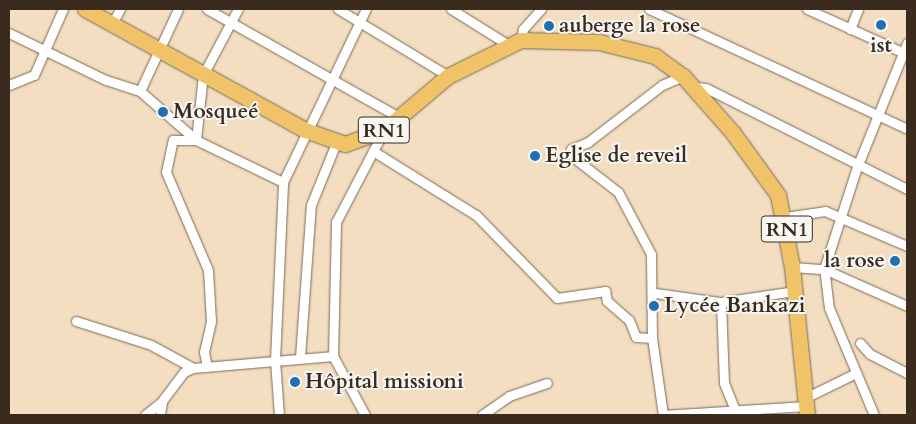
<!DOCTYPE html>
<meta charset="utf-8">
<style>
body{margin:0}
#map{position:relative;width:916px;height:424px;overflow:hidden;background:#f3dec1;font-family:Cardo,serif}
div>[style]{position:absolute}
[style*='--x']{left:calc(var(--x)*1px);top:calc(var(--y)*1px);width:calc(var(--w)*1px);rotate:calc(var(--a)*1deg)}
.roads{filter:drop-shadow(0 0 1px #7b6957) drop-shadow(0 0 1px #7b6957)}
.street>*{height:9px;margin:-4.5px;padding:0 4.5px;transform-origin:4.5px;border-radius:4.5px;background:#fff}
.highway>*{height:15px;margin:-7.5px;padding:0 7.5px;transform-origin:7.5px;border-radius:7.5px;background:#f1c369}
.dots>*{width:14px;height:14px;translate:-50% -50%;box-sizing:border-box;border:2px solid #f6f6f2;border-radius:50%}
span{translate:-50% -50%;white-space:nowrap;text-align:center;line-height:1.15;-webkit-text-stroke:4px #f6f6f2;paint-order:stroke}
.shield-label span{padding:1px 4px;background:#f6f6f2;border:1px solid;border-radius:4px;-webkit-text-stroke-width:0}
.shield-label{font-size:20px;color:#3b2a1e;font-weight:700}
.poi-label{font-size:21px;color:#3b2a1e;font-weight:700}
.left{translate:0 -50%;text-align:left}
.right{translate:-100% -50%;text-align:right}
.frame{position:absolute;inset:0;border:10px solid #3b2a1e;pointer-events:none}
</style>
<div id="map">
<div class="roads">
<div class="street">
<div style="--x:207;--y:9;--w:220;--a:29.4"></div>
<div style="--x:338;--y:9;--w:129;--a:31.3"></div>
<div style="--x:451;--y:9;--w:66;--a:32"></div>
<div style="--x:649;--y:9;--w:285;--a:24.9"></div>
<div style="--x:807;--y:9;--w:107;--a:24.4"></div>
<div style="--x:112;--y:24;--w:17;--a:-62"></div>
<div style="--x:850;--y:29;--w:22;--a:-68"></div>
<div style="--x:9;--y:33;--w:108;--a:25.9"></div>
<div style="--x:106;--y:80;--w:36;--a:18"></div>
<div style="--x:140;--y:91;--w:74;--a:41.2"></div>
<div style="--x:196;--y:140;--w:97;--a:25.8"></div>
<div style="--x:521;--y:40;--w:11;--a:-80"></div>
<div style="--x:523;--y:29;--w:27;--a:-48"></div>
<div style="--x:9;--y:85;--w:27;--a:-22"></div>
<div style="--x:34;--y:75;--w:72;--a:-66.3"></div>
<div style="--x:691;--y:86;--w:15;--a:8"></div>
<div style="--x:706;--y:88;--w:225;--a:26.7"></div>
<div style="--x:140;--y:91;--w:90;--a:-65.1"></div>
<div style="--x:373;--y:151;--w:121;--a:31.9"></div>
<div style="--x:476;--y:215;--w:116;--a:45.7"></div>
<div style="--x:557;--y:298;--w:49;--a:-8.3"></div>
<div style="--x:605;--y:291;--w:10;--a:79"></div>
<div style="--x:607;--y:301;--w:29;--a:41"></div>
<div style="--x:629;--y:320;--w:18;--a:68"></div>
<div style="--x:636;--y:337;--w:16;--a:4"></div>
<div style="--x:785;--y:217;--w:40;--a:-8.5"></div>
<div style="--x:825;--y:211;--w:89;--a:23.1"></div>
<div style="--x:792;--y:267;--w:32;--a:4"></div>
<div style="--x:824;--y:269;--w:91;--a:24"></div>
<div style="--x:655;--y:293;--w:67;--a:7.8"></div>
<div style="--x:721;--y:302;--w:75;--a:-8.5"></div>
<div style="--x:721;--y:302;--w:81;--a:87.9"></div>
<div style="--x:724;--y:383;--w:32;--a:68"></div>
<div style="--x:76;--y:321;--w:79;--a:17.7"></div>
<div style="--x:151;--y:345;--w:48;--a:28.7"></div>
<div style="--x:860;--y:343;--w:15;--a:48"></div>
<div style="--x:870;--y:354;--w:42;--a:27.2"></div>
<div style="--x:300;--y:357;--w:152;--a:-85.9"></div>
<div style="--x:311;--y:205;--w:67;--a:-68"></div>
<div style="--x:207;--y:367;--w:15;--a:-101"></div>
<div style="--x:204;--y:352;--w:32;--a:-77"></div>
<div style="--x:211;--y:321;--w:51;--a:-93.4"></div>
<div style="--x:208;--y:270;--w:107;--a:-113.2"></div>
<div style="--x:166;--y:172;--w:33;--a:-78"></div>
<div style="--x:173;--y:140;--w:23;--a:0"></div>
<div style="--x:196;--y:140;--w:65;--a:-83.9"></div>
<div style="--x:203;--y:75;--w:75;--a:-62.1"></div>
<div style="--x:805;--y:398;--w:55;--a:-26.1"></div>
<div style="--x:145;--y:415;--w:22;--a:-39"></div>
<div style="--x:162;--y:401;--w:36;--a:-53"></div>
<div style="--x:184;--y:372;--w:10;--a:-24"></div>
<div style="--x:193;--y:368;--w:141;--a:-4.9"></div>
<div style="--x:160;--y:415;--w:14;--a:-82"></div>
<div style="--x:279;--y:415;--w:55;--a:-94.2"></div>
<div style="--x:275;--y:360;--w:178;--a:-87.4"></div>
<div style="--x:283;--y:182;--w:192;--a:-64.4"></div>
<div style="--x:365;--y:415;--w:67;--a:-118.5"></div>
<div style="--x:333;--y:356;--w:134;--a:-88.7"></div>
<div style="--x:336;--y:222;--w:104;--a:-62.4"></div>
<div style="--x:482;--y:415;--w:33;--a:-35"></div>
<div style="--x:509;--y:396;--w:40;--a:-18.9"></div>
<div style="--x:663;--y:415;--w:78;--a:-98.1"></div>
<div style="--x:652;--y:338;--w:84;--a:-90.7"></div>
<div style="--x:651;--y:254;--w:70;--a:-118"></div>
<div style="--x:618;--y:192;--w:56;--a:-142.3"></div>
<div style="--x:574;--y:158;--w:9;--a:-108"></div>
<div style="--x:571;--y:149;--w:18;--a:-22"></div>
<div style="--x:588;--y:142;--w:93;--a:-37.6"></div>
<div style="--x:662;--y:85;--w:23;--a:-23"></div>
<div style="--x:663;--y:415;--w:143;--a:-3.6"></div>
<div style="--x:874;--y:415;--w:116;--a:-112.8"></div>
<div style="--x:829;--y:308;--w:39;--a:-97"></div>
<div style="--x:824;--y:269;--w:107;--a:-72.1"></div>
<div style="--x:857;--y:167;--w:134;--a:-68"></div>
</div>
<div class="highway">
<div style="--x:85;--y:9;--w:251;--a:28.8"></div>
<div style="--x:305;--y:130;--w:42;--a:19.3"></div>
<div style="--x:345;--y:144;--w:41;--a:-19.7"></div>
<div style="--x:384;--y:130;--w:84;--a:-40.2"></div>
<div style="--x:448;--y:76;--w:81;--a:-26.3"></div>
<div style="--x:521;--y:40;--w:78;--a:1.5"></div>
<div style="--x:599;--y:42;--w:58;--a:14"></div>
<div style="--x:655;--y:56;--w:34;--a:36"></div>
<div style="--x:683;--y:76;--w:76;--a:48.7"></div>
<div style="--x:733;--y:133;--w:77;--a:54"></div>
<div style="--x:778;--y:195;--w:73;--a:79"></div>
<div style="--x:792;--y:267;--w:149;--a:84.2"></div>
</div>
</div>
<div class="dots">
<div style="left:881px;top:25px;background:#1f6fb2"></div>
<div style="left:549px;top:26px;background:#1f6fb2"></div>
<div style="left:163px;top:112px;background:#1f6fb2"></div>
<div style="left:535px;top:156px;background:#1f6fb2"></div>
<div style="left:895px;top:261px;background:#1f6fb2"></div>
<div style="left:654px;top:306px;background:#1f6fb2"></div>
<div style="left:295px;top:382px;background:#1f6fb2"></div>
</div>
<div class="shield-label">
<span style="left:384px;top:130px">RN1</span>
<span style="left:787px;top:229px">RN1</span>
</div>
<div class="poi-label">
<span class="left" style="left:559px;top:26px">auberge la rose</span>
<span style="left:881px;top:46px">ist</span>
<span class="left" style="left:173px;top:112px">Mosqueé</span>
<span class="left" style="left:545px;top:156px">Eglise de reveil</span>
<span class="right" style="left:885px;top:261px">la rose</span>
<span class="left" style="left:664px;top:306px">Lycée Bankazi</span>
<span class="left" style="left:305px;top:382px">Hôpital missioni</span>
</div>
<div class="frame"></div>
</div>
